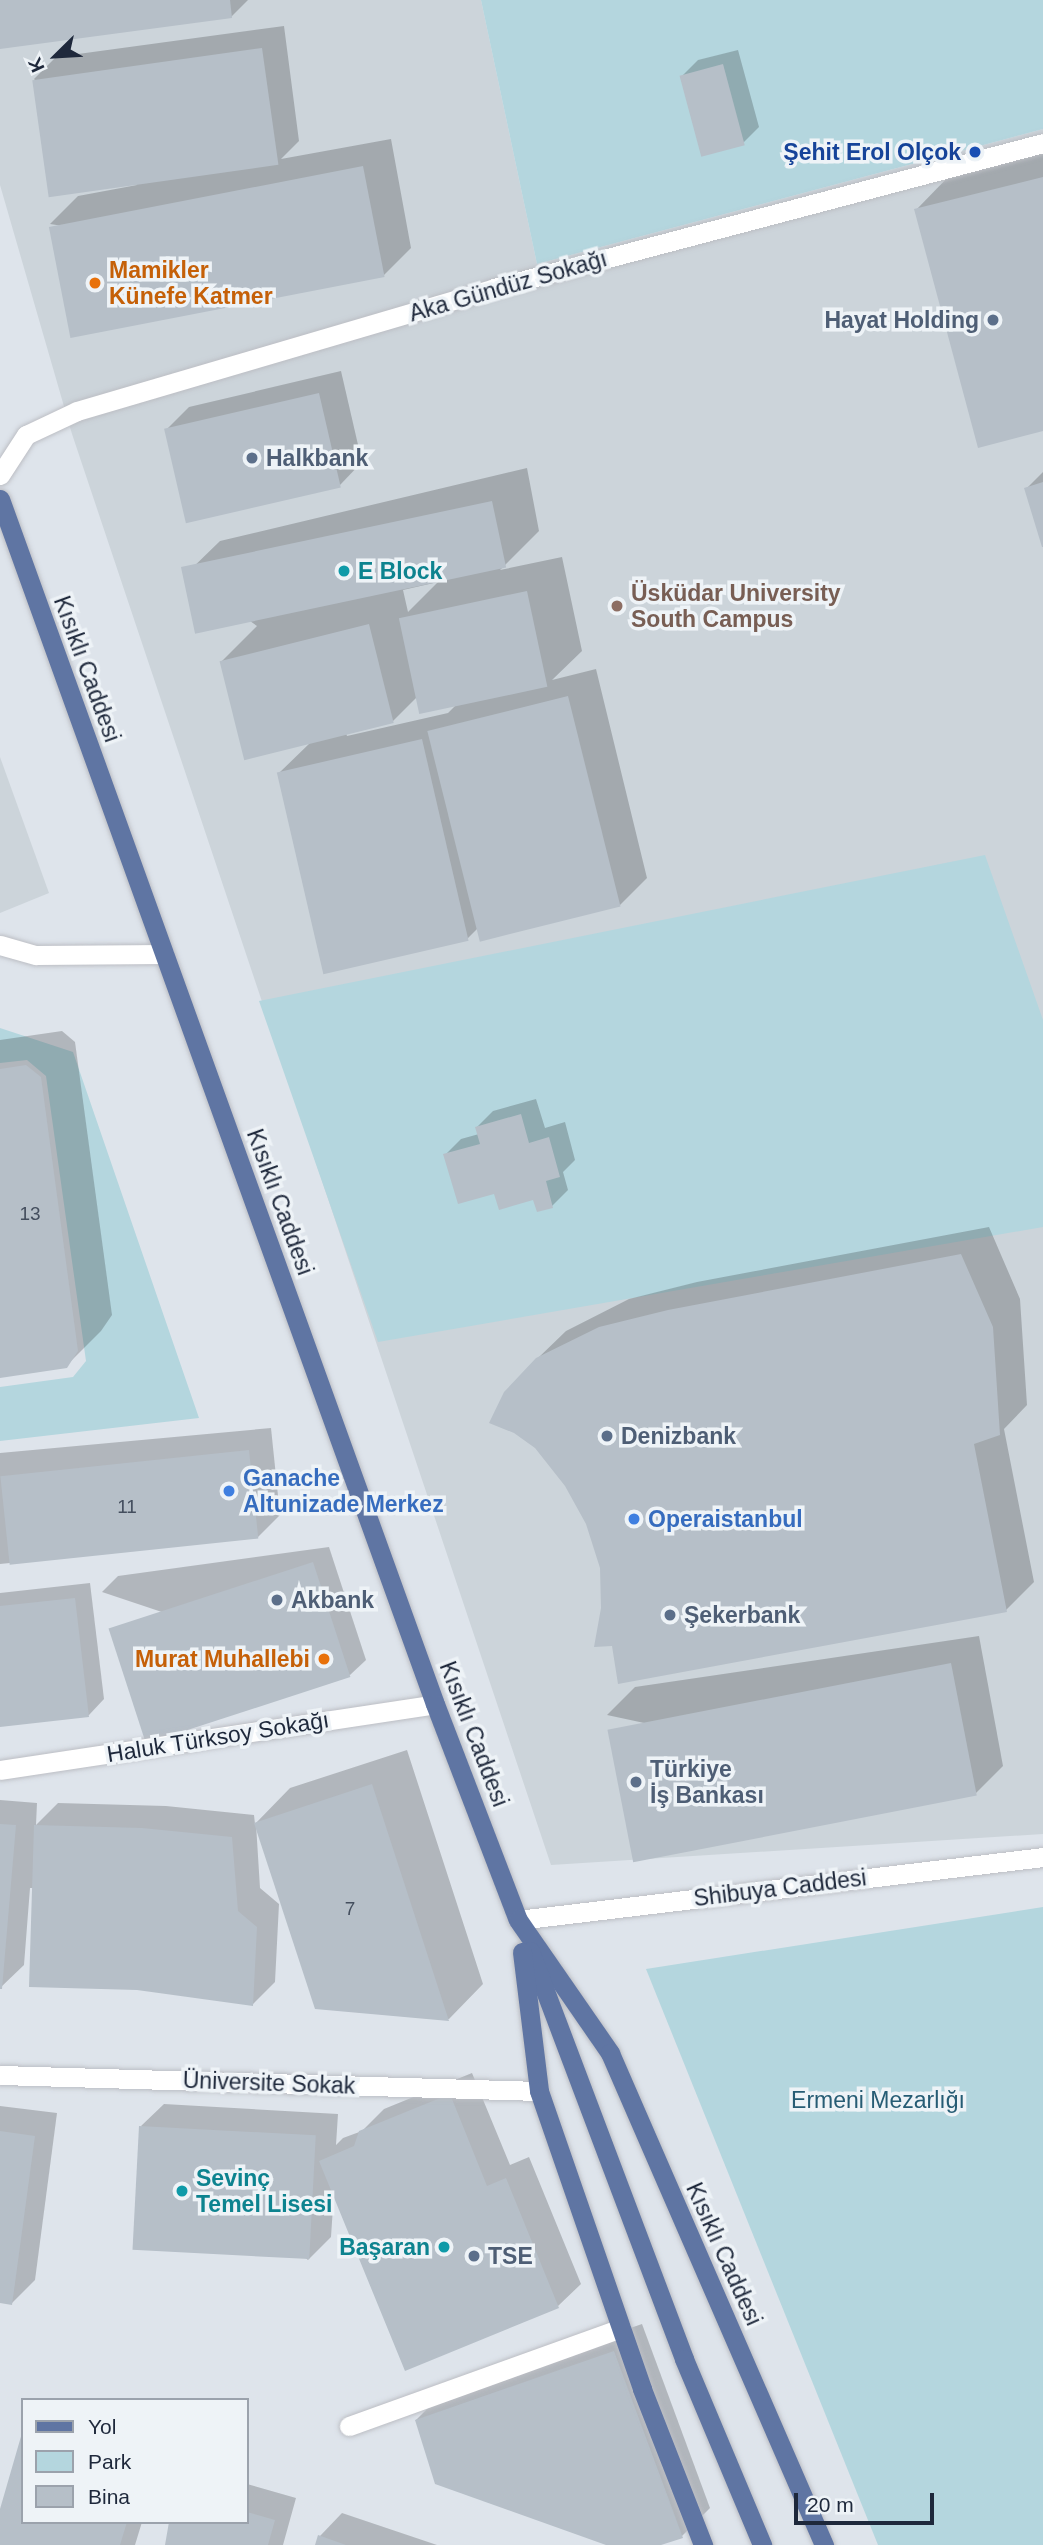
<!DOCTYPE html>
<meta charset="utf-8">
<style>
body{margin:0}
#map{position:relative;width:1043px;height:2545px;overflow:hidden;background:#dee4eb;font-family:Arial,sans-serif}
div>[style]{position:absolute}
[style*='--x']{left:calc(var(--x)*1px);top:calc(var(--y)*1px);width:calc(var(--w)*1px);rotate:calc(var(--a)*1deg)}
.built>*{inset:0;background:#ccd4da}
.green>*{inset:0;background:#b4d6de}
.shadow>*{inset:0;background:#0003}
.building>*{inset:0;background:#b6bfc8;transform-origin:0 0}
.roads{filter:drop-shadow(0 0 2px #bcbec4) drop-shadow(0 0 2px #bcbec4)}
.service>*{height:19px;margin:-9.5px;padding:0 9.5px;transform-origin:9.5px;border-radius:9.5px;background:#fff}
.minor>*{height:19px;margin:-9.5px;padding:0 9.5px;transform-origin:9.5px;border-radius:9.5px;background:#fff}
.tertiary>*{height:19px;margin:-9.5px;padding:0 9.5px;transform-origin:9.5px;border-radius:9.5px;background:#fff}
.primary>*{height:19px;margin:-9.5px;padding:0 9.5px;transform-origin:9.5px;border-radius:9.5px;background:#5f75a3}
.dots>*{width:19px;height:19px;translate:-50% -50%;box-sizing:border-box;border:4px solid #eef3f7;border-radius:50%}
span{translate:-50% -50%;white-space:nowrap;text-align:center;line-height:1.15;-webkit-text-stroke:7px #eef3f7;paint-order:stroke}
.number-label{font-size:19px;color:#444e5e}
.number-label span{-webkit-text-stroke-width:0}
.transit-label{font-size:23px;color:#164399;font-weight:700}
.right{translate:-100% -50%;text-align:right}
.food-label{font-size:23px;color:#c56008;font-weight:700}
.left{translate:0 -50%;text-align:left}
.street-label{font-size:23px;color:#1e283b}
.service-label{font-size:23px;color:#4e5e75;font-weight:700}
.culture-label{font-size:23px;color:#0d838f;font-weight:700}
.education-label{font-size:23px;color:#785e54;font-weight:700}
.shop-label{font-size:23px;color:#366cbe;font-weight:700}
.park-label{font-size:23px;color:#265c74}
.legend{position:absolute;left:21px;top:2398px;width:228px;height:126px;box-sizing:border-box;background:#eef3f7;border:2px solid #9ba2ac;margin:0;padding:9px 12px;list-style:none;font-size:21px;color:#1e283b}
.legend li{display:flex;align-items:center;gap:14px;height:35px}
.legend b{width:35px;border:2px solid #9ba2ac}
.north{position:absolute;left:21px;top:21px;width:70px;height:70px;-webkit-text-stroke:5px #eef3f7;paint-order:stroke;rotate:246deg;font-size:19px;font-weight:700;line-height:28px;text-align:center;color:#1e283b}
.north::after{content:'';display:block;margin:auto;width:24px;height:32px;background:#1e283b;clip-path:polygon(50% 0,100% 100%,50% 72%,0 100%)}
.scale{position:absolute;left:794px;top:2493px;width:140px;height:32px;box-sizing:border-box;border:4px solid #1e283b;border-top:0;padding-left:9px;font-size:21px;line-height:24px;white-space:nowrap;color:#1e283b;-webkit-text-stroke:5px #eef3f7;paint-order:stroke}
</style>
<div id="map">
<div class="built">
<div style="clip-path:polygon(0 0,481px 0,537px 264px,1043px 129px,1043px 1834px,551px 1865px,72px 434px,0 185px)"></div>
<div style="clip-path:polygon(0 757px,49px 893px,0 913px)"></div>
</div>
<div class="green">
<div style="clip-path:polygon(481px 0,1043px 0,1043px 129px,537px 264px)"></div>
<div style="clip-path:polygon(985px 855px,1043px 1020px,1043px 1227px,378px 1342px,259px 1001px)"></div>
<div style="clip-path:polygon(0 1028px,73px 1052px,199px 1418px,0 1441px,0 1387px,73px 1377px,86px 1361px,46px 1076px,27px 1060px,0 1063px)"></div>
<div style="clip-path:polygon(1043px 1907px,1043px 2545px,878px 2545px,646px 1969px)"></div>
</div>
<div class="shadow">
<div style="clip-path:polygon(0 0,248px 0,231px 17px,0 48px)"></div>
<div style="clip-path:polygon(284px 26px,299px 141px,281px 159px,391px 139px,411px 248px,383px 276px,50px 224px,78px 196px,137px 185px,34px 79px,56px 57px)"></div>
<div style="clip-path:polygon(738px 50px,759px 127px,743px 143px,682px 76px,698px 60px)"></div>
<div style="clip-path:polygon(1043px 152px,1043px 429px,916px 210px,950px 175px)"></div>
<div style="clip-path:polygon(341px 371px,362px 462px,340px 485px,166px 430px,189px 407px)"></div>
<div style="clip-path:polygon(evenodd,527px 468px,539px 531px,500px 570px,562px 557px,582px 651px,552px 680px,596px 669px,647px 878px,619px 906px,477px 929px,467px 939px,279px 773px,311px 742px,221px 662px,257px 626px,185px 575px,220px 541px,527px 468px,438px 582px,408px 612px,403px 590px,438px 582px,527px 468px,418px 696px,455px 706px,448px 713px,347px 736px,346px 733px,392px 722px,418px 696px)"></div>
<div style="clip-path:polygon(1043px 472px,1043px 543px,1026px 489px)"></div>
<div style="clip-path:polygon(62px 1031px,75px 1042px,112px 1315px,101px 1331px,66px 1366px,0 1376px,0 1040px)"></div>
<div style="clip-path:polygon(536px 1099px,545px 1128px,565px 1122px,575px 1160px,563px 1172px,568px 1190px,552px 1206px,535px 1197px,495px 1192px,445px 1155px,461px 1139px,479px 1134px,477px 1127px,493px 1111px)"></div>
<div style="clip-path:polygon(989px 1227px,1020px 1299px,1027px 1405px,1004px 1429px,1034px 1582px,1006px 1610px,613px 1644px,603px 1609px,602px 1567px,537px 1359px,566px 1331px,629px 1299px,697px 1282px)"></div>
<div style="clip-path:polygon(271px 1428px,280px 1515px,257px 1538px,0 1564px,0 1453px)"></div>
<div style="clip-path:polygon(329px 1547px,366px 1660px,350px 1675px,102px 1592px,118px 1576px)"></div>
<div style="clip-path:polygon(90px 1583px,104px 1699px,89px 1715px,0 1725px,0 1593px)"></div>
<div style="clip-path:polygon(979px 1636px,1003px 1766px,975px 1794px,607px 1715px,635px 1687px)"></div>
<div style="clip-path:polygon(407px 1750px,483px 1984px,449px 2019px,316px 2008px,256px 1824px,260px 1888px,279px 1904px,275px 1982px,253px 2004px,33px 1888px,30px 1888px,24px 1965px,0 1988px,0 1800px,37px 1803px,36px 1825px,58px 1803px,166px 1806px,254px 1815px,255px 1824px,290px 1788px)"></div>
<div style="clip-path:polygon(472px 2073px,510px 2165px,529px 2157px,581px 2284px,558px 2306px,334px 2192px,331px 2237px,308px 2260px,141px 2126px,164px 2104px,338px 2114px,336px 2145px,343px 2138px,362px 2131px,384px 2109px)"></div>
<div style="clip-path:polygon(0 2106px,57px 2113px,35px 2280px,12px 2303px,0 2301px)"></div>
<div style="clip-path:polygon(642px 2324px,710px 2508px,682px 2536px,655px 2545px,611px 2545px,416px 2420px,444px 2392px)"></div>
<div style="clip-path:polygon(23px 2436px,23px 2522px,142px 2522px,135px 2545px,0 2545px,0 2516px)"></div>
<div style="clip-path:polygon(247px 2484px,296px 2498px,283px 2545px,166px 2545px,247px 2522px)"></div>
<div style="clip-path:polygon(342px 2513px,437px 2545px,317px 2545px,320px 2536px)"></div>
</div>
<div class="building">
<div style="clip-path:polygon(0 0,230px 0,232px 18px,0 49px)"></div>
<div style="left:262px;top:48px;width:118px;height:232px;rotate:82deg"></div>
<div style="left:723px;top:64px;width:84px;height:45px;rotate:75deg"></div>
<div style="left:363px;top:166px;width:113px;height:320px;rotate:79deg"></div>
<div style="clip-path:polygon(1043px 177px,1043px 431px,978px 448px,914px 209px)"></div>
<div style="left:319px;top:393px;width:97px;height:159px;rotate:77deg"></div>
<div style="clip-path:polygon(1043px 482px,1043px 547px,1042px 547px,1024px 488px)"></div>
<div style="left:492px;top:501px;width:68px;height:318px;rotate:78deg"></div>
<div style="left:527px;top:591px;width:98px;height:131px;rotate:78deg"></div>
<div style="left:369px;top:624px;width:102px;height:154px;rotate:76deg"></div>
<div style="left:568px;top:696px;width:217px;height:145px;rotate:76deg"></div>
<div style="left:422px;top:739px;width:207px;height:149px;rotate:77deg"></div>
<div style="clip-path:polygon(26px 1065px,41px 1077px,78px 1351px,67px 1368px,0 1378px,0 1069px)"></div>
<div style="clip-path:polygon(521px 1114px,529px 1143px,549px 1137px,560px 1177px,546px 1181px,553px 1208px,537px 1212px,533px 1200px,499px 1210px,494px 1194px,458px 1204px,443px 1154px,480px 1144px,475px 1127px)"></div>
<div style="clip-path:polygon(961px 1254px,993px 1327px,1000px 1435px,974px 1444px,1007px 1612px,618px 1684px,612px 1646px,594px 1647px,601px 1608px,600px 1568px,586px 1524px,565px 1486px,535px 1448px,514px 1433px,489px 1423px,504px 1392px,536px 1358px,599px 1327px,668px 1310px)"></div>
<div style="left:249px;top:1450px;width:89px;height:250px;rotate:84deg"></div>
<div style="left:313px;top:1562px;width:121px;height:215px;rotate:72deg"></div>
<div style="clip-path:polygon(75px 1598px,89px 1717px,0 1727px,0 1606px)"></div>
<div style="left:951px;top:1663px;width:135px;height:350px;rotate:79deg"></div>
<div style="clip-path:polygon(372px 1784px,449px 2021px,315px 2009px,254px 1823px)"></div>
<div style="clip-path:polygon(0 1824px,16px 1825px,2px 1989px,0 1989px)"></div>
<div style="clip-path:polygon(34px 1825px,142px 1828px,232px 1837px,238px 1911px,257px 1927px,253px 2006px,137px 1990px,29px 1987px)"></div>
<div style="clip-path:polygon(450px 2094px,487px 2186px,506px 2178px,559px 2308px,405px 2371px,319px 2161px,354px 2146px,359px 2131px)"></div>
<div style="left:139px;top:2126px;width:177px;height:124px;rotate:3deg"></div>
<div style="clip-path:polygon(0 2131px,35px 2136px,12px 2305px,0 2303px)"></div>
<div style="clip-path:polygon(614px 2351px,683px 2538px,661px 2545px,606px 2545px,435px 2484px,415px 2420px)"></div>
<div style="clip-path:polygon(22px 2433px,23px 2522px,127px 2522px,120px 2545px,0 2545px,0 2509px)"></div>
<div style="clip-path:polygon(247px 2512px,275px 2520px,268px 2545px,165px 2545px,169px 2522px,247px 2522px)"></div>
<div style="clip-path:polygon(318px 2535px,346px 2545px,315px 2545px)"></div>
</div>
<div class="roads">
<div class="service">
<div style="--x:349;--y:2426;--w:289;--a:-19.8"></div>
</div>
<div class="minor">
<div style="--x:0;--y:475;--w:48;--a:-57"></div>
<div style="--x:26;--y:435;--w:56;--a:-25.2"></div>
<div style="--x:77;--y:411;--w:435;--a:-16.4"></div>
<div style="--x:494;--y:288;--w:568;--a:-14.79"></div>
<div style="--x:0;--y:1770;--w:440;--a:-8.6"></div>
<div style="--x:0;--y:2075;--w:539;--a:1.7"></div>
</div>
<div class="tertiary">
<div style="--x:0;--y:945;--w:37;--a:16"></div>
<div style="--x:36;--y:955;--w:128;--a:-0.4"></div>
<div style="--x:518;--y:1920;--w:529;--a:-6.84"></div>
</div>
<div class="primary">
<div style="--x:0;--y:499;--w:1281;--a:70.15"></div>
<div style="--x:435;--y:1704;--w:231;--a:69"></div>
<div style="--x:518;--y:1920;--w:162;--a:55.3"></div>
<div style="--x:610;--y:2053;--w:537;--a:66.49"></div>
<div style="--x:530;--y:1951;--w:436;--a:69.3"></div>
<div style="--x:684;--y:2359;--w:202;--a:67.2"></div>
<div style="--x:522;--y:1952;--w:140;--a:83"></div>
<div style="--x:539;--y:2091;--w:315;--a:70.9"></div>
<div style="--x:642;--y:2389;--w:168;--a:68.6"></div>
</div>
</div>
<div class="dots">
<div style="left:975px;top:152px;background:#1a4fb4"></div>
<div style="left:95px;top:283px;background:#e8710a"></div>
<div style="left:993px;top:320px;background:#5c6f8a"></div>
<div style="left:252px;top:458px;background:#5c6f8a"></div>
<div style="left:344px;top:571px;background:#0f9aa8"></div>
<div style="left:617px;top:606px;background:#8d6e63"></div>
<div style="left:607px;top:1436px;background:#5c6f8a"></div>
<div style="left:229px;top:1491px;background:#3f7fe0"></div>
<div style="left:634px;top:1519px;background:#3f7fe0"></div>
<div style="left:277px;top:1600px;background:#5c6f8a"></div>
<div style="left:670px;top:1615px;background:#5c6f8a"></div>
<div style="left:324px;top:1659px;background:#e8710a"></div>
<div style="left:636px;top:1782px;background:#5c6f8a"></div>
<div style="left:182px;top:2191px;background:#0f9aa8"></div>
<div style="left:444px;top:2247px;background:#0f9aa8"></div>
<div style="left:474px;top:2256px;background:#5c6f8a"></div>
</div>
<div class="number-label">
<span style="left:30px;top:1214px">13</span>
<span style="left:127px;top:1507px">11</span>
<span style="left:350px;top:1909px">7</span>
</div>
<div class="transit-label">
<span class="right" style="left:961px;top:152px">Şehit Erol Olçok</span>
</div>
<div class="food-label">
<span class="left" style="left:109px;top:283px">Mamikler<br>Künefe Katmer</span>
<span class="right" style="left:310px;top:1659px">Murat Muhallebi</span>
</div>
<div class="street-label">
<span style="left:508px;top:286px;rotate:-16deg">Aka Gündüz Sokağı</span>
<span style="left:87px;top:669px;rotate:70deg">Kısıklı Caddesi</span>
<span style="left:280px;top:1202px;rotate:70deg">Kısıklı Caddesi</span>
<span style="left:474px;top:1734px;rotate:69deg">Kısıklı Caddesi</span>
<span style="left:218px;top:1737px;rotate:-9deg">Haluk Türksoy Sokağı</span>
<span style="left:780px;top:1888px;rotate:-7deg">Shibuya Caddesi</span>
<span style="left:269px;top:2083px;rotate:2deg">Üniversite Sokak</span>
<span style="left:724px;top:2254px;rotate:66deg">Kısıklı Caddesi</span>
</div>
<div class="service-label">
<span class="right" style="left:979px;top:320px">Hayat Holding</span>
<span class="left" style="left:266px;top:458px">Halkbank</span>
<span class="left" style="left:621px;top:1436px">Denizbank</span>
<span class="left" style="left:291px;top:1600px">Akbank</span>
<span class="left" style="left:684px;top:1615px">Şekerbank</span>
<span class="left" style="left:650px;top:1782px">Türkiye<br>İş Bankası</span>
<span class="left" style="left:488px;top:2256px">TSE</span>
</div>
<div class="culture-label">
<span class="left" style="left:358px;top:571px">E Block</span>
<span class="left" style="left:196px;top:2191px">Sevinç<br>Temel Lisesi</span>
<span class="right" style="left:430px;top:2247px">Başaran</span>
</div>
<div class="education-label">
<span class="left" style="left:631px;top:606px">Üsküdar University<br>South Campus</span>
</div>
<div class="shop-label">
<span class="left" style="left:243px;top:1491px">Ganache<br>Altunizade Merkez</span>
<span class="left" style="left:648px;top:1519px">Operaistanbul</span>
</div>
<div class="park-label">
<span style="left:878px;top:2100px">Ermeni Mezarlığı</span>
</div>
<ul class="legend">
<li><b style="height:9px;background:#5f75a3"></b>Yol</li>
<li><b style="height:19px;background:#b4d6de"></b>Park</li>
<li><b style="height:19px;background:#b6bfc8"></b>Bina</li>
</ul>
<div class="north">K</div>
<div class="scale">20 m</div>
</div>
